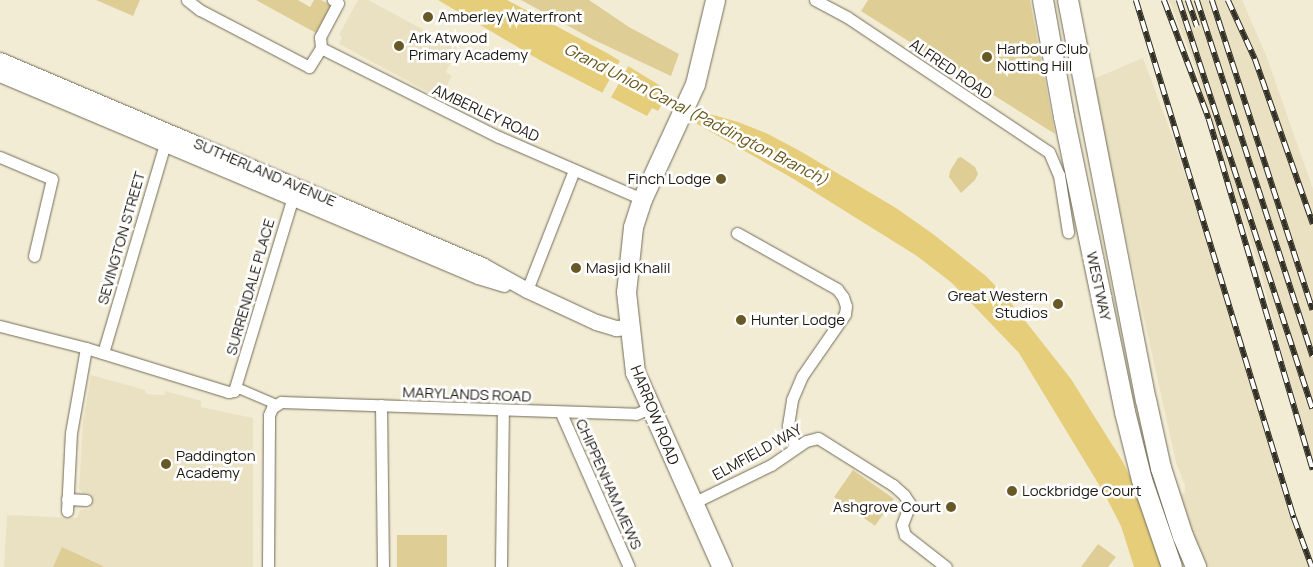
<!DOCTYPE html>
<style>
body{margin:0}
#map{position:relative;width:1313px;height:567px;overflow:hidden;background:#f3ecd5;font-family:Manrope,sans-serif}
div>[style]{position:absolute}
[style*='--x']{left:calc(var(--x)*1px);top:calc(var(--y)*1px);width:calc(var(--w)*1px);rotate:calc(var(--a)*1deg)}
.built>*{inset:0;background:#eae1c3}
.green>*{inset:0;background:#dece95;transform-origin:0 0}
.water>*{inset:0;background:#e5cd7a}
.pier>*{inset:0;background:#f3ecd5;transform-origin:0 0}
.roads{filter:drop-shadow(0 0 1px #716b57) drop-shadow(0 0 1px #716b57)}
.pedestrian>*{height:9px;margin:-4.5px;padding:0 4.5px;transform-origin:4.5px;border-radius:4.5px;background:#fff}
.minor>*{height:11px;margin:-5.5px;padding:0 5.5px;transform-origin:5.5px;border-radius:5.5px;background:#fff}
.tertiary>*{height:15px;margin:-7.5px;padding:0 7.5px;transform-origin:7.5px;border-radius:7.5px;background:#fff}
.primary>*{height:19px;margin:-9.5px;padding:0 9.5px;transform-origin:9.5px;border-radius:9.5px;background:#fff}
.trunk>*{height:20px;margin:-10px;padding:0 10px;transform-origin:10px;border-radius:10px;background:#fff}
.rail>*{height:5.5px;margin-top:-2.75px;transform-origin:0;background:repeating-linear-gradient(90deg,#fff 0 11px,#323025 0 22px);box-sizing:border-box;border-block:1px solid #323025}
.dots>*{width:14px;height:14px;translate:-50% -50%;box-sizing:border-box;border:2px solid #fff;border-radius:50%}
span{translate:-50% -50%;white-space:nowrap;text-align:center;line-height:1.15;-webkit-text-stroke:5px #fff;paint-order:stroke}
.poi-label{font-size:15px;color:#1c1a11}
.left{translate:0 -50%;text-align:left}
.right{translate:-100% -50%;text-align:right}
.street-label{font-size:15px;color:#1c1a11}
.water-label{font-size:16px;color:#675619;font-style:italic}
</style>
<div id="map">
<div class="built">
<div style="clip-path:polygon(358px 0,368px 0,458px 48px,446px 72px,452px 76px,442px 95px,432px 90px,430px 93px,339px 44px,342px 37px,339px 35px)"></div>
<div style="clip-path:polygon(1169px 0,1242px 0,1266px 55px,1313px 189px,1313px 460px,1285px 365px,1258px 262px,1217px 145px,1194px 63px)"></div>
<div style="clip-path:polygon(1143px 58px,1175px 144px,1228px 308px,1290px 518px,1309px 567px,1187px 567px,1176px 495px,1185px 493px,1185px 486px,1176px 462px,1091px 80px)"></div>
<div style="clip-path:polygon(91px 375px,145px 390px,146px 394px,165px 395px,165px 391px,201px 401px,201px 407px,253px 418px,253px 567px,4px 567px,7px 515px,77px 518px,80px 510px,90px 509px,91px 494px,83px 493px,79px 489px,83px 422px)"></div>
</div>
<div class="green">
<div style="clip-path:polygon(96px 0,140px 0,133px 16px)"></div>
<div style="clip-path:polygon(256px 0,298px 0,310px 7px,314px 0,321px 0,331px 5px,316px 33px)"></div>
<div style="clip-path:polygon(521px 0,589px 0,629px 27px,679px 54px,671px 76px,592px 39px)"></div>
<div style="clip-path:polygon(868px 0,1030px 0,1055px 134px,861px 11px)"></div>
<div style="clip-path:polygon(961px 157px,975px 167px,978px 174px,975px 180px,961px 193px,949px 177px,950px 171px,958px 158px)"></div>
<div style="left:853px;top:470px;width:50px;height:33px;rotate:35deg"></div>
<div style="clip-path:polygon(397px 535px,447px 535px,447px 567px,460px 567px,397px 567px)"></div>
<div style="clip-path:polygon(1098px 544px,1116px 557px,1108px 567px,1081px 567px)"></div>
<div style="clip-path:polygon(62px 547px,105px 567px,53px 567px)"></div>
</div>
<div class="water">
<div style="clip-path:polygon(438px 0,507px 0,607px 53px,659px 85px,668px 95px,699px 111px,738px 122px,766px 133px,800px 151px,896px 208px,933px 234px,987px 277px,1008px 299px,1071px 379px,1123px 462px,1141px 500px,1164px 567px,1134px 567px,1121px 526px,1104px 493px,1019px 353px,952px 283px,917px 256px,792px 178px,662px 104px,658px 111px,652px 108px,647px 116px,543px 62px)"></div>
</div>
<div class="pier">
<div style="left:621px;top:59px;width:10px;height:40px;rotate:29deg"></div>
</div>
<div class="roads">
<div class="pedestrian">
<div style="--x:236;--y:387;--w:43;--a:23"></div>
</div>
<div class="minor">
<div style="--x:187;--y:0;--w:16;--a:38"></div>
<div style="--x:200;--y:10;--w:123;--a:27.6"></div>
<div style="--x:309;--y:67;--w:22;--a:-58"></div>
<div style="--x:815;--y:0;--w:36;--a:28"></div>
<div style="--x:847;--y:17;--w:243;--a:33.8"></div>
<div style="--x:1049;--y:152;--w:25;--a:67"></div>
<div style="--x:1059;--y:175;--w:58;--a:81"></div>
<div style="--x:321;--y:48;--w:199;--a:26.6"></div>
<div style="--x:499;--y:137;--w:156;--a:23.4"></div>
<div style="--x:321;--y:48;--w:11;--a:-95"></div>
<div style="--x:320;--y:37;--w:38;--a:-62"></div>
<div style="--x:338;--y:3;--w:6;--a:-149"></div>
<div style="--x:0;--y:157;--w:56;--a:22.9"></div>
<div style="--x:52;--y:179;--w:79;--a:103.2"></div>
<div style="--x:737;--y:233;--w:115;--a:29.2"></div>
<div style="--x:837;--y:289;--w:10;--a:53"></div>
<div style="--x:843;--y:297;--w:9;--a:72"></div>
<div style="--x:846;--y:306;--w:8;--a:97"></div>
<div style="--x:845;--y:314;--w:75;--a:124.7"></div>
<div style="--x:802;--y:376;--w:26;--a:113"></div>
<div style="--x:792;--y:400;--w:26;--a:99"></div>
<div style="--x:788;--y:426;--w:22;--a:72"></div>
<div style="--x:527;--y:290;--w:129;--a:-68.6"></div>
<div style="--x:0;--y:326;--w:89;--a:14.3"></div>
<div style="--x:86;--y:348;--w:149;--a:17.2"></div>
<div style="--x:228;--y:392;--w:6;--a:-9"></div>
<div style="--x:234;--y:391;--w:210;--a:-73.1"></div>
<div style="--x:103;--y:353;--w:225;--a:-73.5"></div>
<div style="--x:381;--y:405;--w:162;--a:89.3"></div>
<div style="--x:561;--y:413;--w:168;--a:66.2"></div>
<div style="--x:67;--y:499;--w:19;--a:3"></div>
<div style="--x:693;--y:503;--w:87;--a:-26"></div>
<div style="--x:771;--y:465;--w:42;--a:-34.4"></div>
<div style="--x:806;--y:441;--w:12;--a:-14"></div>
<div style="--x:818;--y:438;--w:89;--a:32.1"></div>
<div style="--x:893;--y:485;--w:15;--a:42"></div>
<div style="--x:904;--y:495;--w:11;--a:56"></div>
<div style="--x:910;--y:504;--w:22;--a:111"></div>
<div style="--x:902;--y:525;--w:10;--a:73"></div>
<div style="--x:905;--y:535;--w:52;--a:38"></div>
<div style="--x:67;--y:511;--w:78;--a:-87.1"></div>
<div style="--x:71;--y:433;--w:86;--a:-80"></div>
<div style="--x:268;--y:567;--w:152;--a:-89.6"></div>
<div style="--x:269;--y:415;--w:8;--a:-67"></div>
<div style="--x:272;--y:408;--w:11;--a:-34"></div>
<div style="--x:281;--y:402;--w:355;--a:1.9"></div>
<div style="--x:636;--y:414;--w:15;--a:-23"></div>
<div style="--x:501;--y:567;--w:157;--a:-89.3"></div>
</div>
<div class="tertiary">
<div style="--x:0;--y:60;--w:524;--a:23.04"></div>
<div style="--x:482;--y:265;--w:51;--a:29.1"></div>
<div style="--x:527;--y:290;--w:76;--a:24.9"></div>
<div style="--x:596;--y:322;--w:21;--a:17"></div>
<div style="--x:616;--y:328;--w:13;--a:-4"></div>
<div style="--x:0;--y:74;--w:519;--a:22.91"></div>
<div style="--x:478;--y:276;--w:27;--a:17"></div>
</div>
<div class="primary">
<div style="--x:715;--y:0;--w:86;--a:103.4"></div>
<div style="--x:695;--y:84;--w:127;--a:114.7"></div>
<div style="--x:642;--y:199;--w:29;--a:108"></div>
<div style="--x:633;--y:227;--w:65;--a:96.1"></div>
<div style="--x:626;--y:292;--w:81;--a:83.6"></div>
<div style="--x:635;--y:372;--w:214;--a:66"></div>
</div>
<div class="trunk">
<div style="--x:1043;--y:0;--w:119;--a:79.8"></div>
<div style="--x:1064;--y:117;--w:301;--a:78.3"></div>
<div style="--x:1125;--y:412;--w:70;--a:76"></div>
<div style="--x:1142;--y:480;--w:92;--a:71"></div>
<div style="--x:1068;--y:0;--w:408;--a:79"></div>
<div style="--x:1146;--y:400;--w:70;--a:77.6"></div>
<div style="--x:1161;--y:468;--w:71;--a:72.1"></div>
<div style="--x:1183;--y:536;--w:34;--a:67"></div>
</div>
</div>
<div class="rail">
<div style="--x:1136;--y:0;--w:542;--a:73.04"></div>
<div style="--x:1294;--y:518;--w:52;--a:69.8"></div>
<div style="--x:1164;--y:0;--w:127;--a:69.3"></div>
<div style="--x:1209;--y:119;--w:366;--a:73.5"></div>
<div style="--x:1179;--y:0;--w:430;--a:71.9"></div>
<div style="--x:1188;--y:0;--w:28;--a:71"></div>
<div style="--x:1197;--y:0;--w:375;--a:72"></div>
<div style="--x:1212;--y:0;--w:326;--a:72"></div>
<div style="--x:1228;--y:0;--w:65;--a:65.4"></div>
<div style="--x:1255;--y:59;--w:175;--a:70.6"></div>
</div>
<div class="dots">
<div style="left:428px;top:17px;background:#675926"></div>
<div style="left:399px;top:46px;background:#675926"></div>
<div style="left:987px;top:57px;background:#675926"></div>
<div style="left:721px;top:179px;background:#675926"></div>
<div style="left:576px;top:268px;background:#675926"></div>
<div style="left:1058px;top:304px;background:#675926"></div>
<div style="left:741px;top:320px;background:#675926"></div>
<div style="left:166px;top:464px;background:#675926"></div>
<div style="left:1012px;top:491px;background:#675926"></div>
<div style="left:951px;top:507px;background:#675926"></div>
</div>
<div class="poi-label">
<span class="left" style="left:438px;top:17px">Amberley Waterfront</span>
<span class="left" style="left:409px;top:46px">Ark Atwood<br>Primary Academy</span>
<span class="left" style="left:997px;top:57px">Harbour Club<br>Notting Hill</span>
<span class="right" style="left:711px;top:179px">Finch Lodge</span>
<span class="left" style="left:586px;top:268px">Masjid Khalil</span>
<span class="right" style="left:1048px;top:304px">Great Western<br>Studios</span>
<span class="left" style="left:751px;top:320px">Hunter Lodge</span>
<span class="left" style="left:176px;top:464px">Paddington<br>Academy</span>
<span class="left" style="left:1022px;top:491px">Lockbridge Court</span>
<span class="right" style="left:941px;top:507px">Ashgrove Court</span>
</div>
<div class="street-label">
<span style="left:951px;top:69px;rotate:34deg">ALFRED ROAD</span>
<span style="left:486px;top:113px;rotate:25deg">AMBERLEY ROAD</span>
<span style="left:265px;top:172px;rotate:23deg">SUTHERLAND AVENUE</span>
<span style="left:121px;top:238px;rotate:-74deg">SEVINGTON STREET</span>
<span style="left:1099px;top:286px;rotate:78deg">WESTWAY</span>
<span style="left:250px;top:287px;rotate:-74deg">SURRENDALE PLACE</span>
<span style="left:467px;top:394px;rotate:2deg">MARYLANDS ROAD</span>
<span style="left:655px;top:415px;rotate:68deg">HARROW ROAD</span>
<span style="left:757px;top:452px;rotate:-29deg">ELMFIELD WAY</span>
<span style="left:609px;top:484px;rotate:66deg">CHIPPENHAM MEWS</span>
</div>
<div class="water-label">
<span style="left:696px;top:114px;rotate:27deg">Grand Union Canal (Paddington Branch)</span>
</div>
</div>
